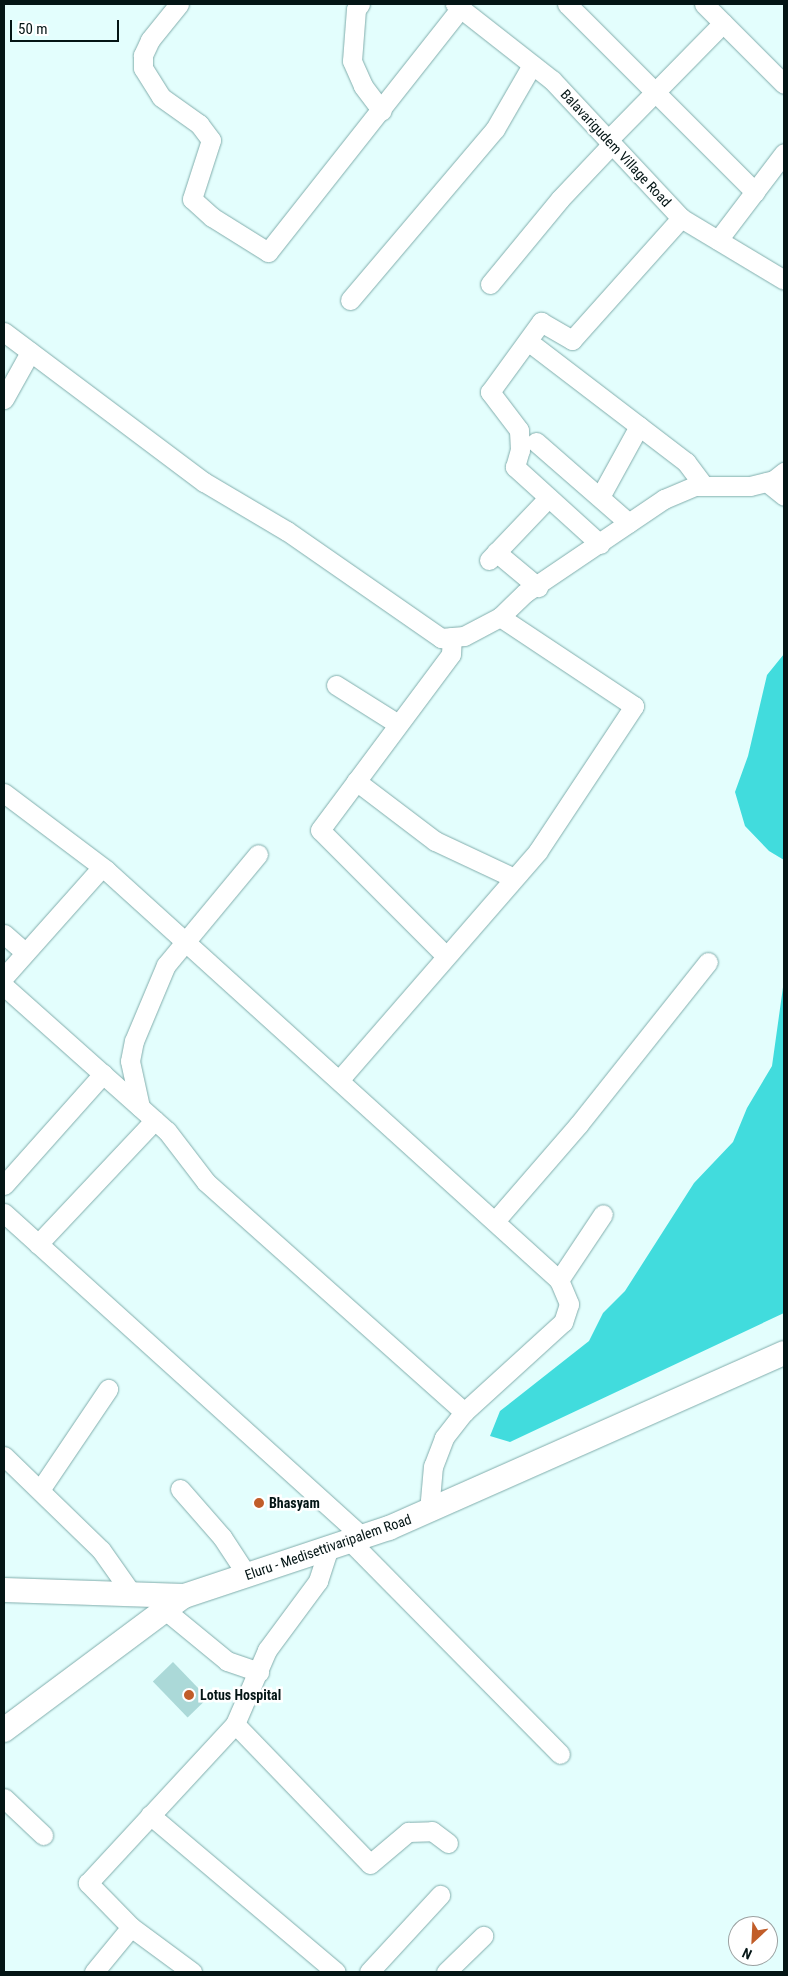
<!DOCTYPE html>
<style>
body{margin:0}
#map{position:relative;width:788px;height:1976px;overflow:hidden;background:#e3fefd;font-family:"Roboto Condensed",sans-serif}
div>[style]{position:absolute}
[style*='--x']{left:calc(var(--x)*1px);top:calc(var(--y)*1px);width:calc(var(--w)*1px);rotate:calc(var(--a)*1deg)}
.water>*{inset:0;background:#41dcdd}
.building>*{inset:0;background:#abd9d8;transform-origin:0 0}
.roads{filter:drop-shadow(0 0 1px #81adac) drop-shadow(0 0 1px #81adac)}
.minor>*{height:19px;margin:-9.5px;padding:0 9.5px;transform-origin:9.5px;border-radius:9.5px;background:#fff}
.major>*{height:24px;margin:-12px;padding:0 12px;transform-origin:12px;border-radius:12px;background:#fff}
.dots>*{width:14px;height:14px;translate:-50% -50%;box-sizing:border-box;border:2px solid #fff;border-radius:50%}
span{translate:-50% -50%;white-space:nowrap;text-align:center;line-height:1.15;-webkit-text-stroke:5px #fff;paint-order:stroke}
.street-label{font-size:14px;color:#041515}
.poi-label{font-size:14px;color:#041515;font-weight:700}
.left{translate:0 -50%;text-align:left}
.frame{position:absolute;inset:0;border:5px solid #041515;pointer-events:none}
.north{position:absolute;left:728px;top:1916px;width:50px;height:50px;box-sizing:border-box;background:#fff;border:1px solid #9ba1a1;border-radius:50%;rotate:205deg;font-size:14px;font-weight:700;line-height:20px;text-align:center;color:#041515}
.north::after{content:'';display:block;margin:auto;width:18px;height:22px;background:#c15d29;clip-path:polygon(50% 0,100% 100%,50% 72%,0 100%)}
.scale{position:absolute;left:10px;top:20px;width:109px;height:22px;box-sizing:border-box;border:2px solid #041515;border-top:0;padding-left:6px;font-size:15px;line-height:18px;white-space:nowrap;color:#041515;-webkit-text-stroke:4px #fff;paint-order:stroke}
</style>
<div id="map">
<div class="water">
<div style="clip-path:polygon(784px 654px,784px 860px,769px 851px,745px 826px,735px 792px,748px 756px,767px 675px)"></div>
<div style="clip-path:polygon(784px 980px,784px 1313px,510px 1442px,490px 1436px,500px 1411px,589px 1341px,603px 1313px,625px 1291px,694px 1183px,733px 1142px,747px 1108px,772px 1066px)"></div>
</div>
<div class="building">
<div style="left:173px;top:1662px;width:50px;height:28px;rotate:46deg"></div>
</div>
<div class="roads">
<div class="minor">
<div style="--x:179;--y:4;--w:46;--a:128.9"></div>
<div style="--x:150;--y:40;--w:17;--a:115"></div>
<div style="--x:143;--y:55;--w:13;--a:90"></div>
<div style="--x:143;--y:68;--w:34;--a:58"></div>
<div style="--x:161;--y:97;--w:47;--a:35.4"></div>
<div style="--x:199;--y:124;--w:20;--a:53"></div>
<div style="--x:211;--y:140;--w:62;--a:107.9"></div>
<div style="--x:192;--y:199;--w:27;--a:42"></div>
<div style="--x:212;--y:217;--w:66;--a:32"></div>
<div style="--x:268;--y:252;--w:311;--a:-51.7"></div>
<div style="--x:360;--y:4;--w:6;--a:129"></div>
<div style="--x:356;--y:9;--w:52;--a:94.4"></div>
<div style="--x:352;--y:61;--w:27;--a:66"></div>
<div style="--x:363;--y:86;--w:31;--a:53"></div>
<div style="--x:455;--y:4;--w:123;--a:38.1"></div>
<div style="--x:552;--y:80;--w:189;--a:46.9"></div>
<div style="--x:681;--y:218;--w:120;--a:31"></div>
<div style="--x:567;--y:4;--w:266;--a:45"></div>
<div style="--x:704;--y:4;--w:113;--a:45"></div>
<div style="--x:608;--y:140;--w:164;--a:-45.5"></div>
<div style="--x:718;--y:240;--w:109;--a:-52.8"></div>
<div style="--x:490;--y:284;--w:110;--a:-50.5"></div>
<div style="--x:560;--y:199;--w:76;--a:-46.6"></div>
<div style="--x:350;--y:300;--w:224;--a:-49.7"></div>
<div style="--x:495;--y:129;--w:74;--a:-60"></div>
<div style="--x:4;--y:332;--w:250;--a:36.9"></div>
<div style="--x:204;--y:482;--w:96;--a:30.6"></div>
<div style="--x:287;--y:531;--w:188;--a:34.8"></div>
<div style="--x:441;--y:638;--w:23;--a:-5"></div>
<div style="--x:464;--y:636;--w:41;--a:-27.8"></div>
<div style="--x:500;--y:617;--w:35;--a:-44"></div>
<div style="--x:525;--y:593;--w:168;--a:-34.1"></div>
<div style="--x:664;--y:499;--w:34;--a:-23"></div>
<div style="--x:695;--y:486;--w:55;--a:0"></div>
<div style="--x:750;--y:486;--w:25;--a:-14"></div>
<div style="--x:774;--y:480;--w:13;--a:-39"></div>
<div style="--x:529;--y:342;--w:198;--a:37.4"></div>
<div style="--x:686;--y:462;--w:30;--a:53"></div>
<div style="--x:4;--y:399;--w:54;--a:-61"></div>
<div style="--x:536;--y:442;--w:123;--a:41.1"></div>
<div style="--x:767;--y:482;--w:22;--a:39"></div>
<div style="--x:600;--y:497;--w:81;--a:-61.2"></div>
<div style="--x:600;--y:544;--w:115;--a:-137.8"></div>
<div style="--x:515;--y:467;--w:18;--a:-74"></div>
<div style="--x:520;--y:450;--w:20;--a:-93"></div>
<div style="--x:519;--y:430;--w:48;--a:-127.3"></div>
<div style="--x:490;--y:392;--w:87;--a:-53.9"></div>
<div style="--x:541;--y:322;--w:36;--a:30"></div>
<div style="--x:572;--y:340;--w:164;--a:-48.2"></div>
<div style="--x:496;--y:552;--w:55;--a:39.8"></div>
<div style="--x:489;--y:560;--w:86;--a:-46.4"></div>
<div style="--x:336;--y:685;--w:73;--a:32.2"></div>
<div style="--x:356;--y:781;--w:99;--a:37.2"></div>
<div style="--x:435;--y:841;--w:87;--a:25.1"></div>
<div style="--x:4;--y:793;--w:128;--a:37"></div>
<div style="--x:106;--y:870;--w:611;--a:42.15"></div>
<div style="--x:559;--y:1280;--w:26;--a:67"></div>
<div style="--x:569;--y:1304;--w:19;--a:108"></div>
<div style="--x:563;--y:1322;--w:134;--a:137.7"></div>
<div style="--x:464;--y:1412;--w:33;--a:128"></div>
<div style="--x:444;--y:1438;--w:30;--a:111"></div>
<div style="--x:433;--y:1466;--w:45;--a:95.1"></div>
<div style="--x:4;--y:934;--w:28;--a:41"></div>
<div style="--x:446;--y:956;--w:178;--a:-135"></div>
<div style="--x:320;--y:830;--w:219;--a:-53.3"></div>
<div style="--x:451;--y:654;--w:17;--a:-87"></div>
<div style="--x:4;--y:977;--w:147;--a:-48.3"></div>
<div style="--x:4;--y:986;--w:218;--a:41.7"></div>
<div style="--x:167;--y:1131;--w:64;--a:52.6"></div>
<div style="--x:206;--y:1182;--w:346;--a:41.7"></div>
<div style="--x:340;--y:1079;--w:302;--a:-49"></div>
<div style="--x:538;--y:851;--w:174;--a:-56.5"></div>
<div style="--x:634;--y:706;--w:161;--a:-146.4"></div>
<div style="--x:140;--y:1107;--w:47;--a:-102.3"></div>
<div style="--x:130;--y:1061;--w:20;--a:-79"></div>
<div style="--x:134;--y:1041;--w:82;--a:-67.2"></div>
<div style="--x:166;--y:965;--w:144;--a:-50.3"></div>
<div style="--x:4;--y:1185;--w:149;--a:-48.3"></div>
<div style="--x:4;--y:1213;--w:483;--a:42.1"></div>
<div style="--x:495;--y:1221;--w:128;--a:-49.1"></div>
<div style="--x:579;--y:1124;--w:207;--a:-51.5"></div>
<div style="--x:38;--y:1244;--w:170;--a:-46.7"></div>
<div style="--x:559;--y:1280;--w:79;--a:-56.3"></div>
<div style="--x:4;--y:1456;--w:135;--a:44.1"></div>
<div style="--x:101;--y:1550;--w:54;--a:54.8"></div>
<div style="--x:180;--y:1489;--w:64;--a:48.8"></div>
<div style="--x:222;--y:1537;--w:45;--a:56.7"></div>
<div style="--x:40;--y:1490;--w:122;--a:-56"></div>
<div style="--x:350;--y:1541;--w:299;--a:45.4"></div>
<div style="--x:165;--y:1610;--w:80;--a:39.4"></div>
<div style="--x:227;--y:1661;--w:34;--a:19"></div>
<div style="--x:235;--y:1724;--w:194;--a:46"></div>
<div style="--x:370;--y:1864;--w:50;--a:-40.1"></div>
<div style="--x:408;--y:1832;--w:24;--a:-2"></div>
<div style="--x:432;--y:1831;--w:20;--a:37"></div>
<div style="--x:4;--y:1798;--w:54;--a:43.5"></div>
<div style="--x:150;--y:1815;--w:243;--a:40.2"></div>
<div style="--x:131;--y:1927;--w:76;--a:36.4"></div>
<div style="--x:94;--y:1972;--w:58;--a:-50.6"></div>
<div style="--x:131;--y:1927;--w:62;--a:-134.3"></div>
<div style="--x:88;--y:1883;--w:217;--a:-47.2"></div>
<div style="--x:235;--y:1724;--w:81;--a:-66.6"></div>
<div style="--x:267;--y:1650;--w:86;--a:-53.5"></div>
<div style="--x:318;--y:1581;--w:35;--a:-72"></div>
<div style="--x:369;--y:1972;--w:105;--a:-47.3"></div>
<div style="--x:446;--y:1972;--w:52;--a:-44.2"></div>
</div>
<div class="major">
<div style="--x:4;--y:1590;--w:180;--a:1.9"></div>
<div style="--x:4;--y:1730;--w:224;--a:-36.7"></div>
<div style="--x:184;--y:1596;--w:216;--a:-18.4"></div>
<div style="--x:389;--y:1528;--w:432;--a:-23.9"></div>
</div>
</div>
<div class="dots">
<div style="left:259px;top:1503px;background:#c15d29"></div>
<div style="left:189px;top:1695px;background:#c15d29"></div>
</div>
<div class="street-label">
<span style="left:616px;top:148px;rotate:47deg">Balavarigudem Village Road</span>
<span style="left:328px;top:1547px;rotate:-19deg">Eluru - Medisettivaripalem Road</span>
</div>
<div class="poi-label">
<span class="left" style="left:269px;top:1503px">Bhasyam</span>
<span class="left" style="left:200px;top:1695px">Lotus Hospital</span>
</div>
<div class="frame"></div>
<div class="north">N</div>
<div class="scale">50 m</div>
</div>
